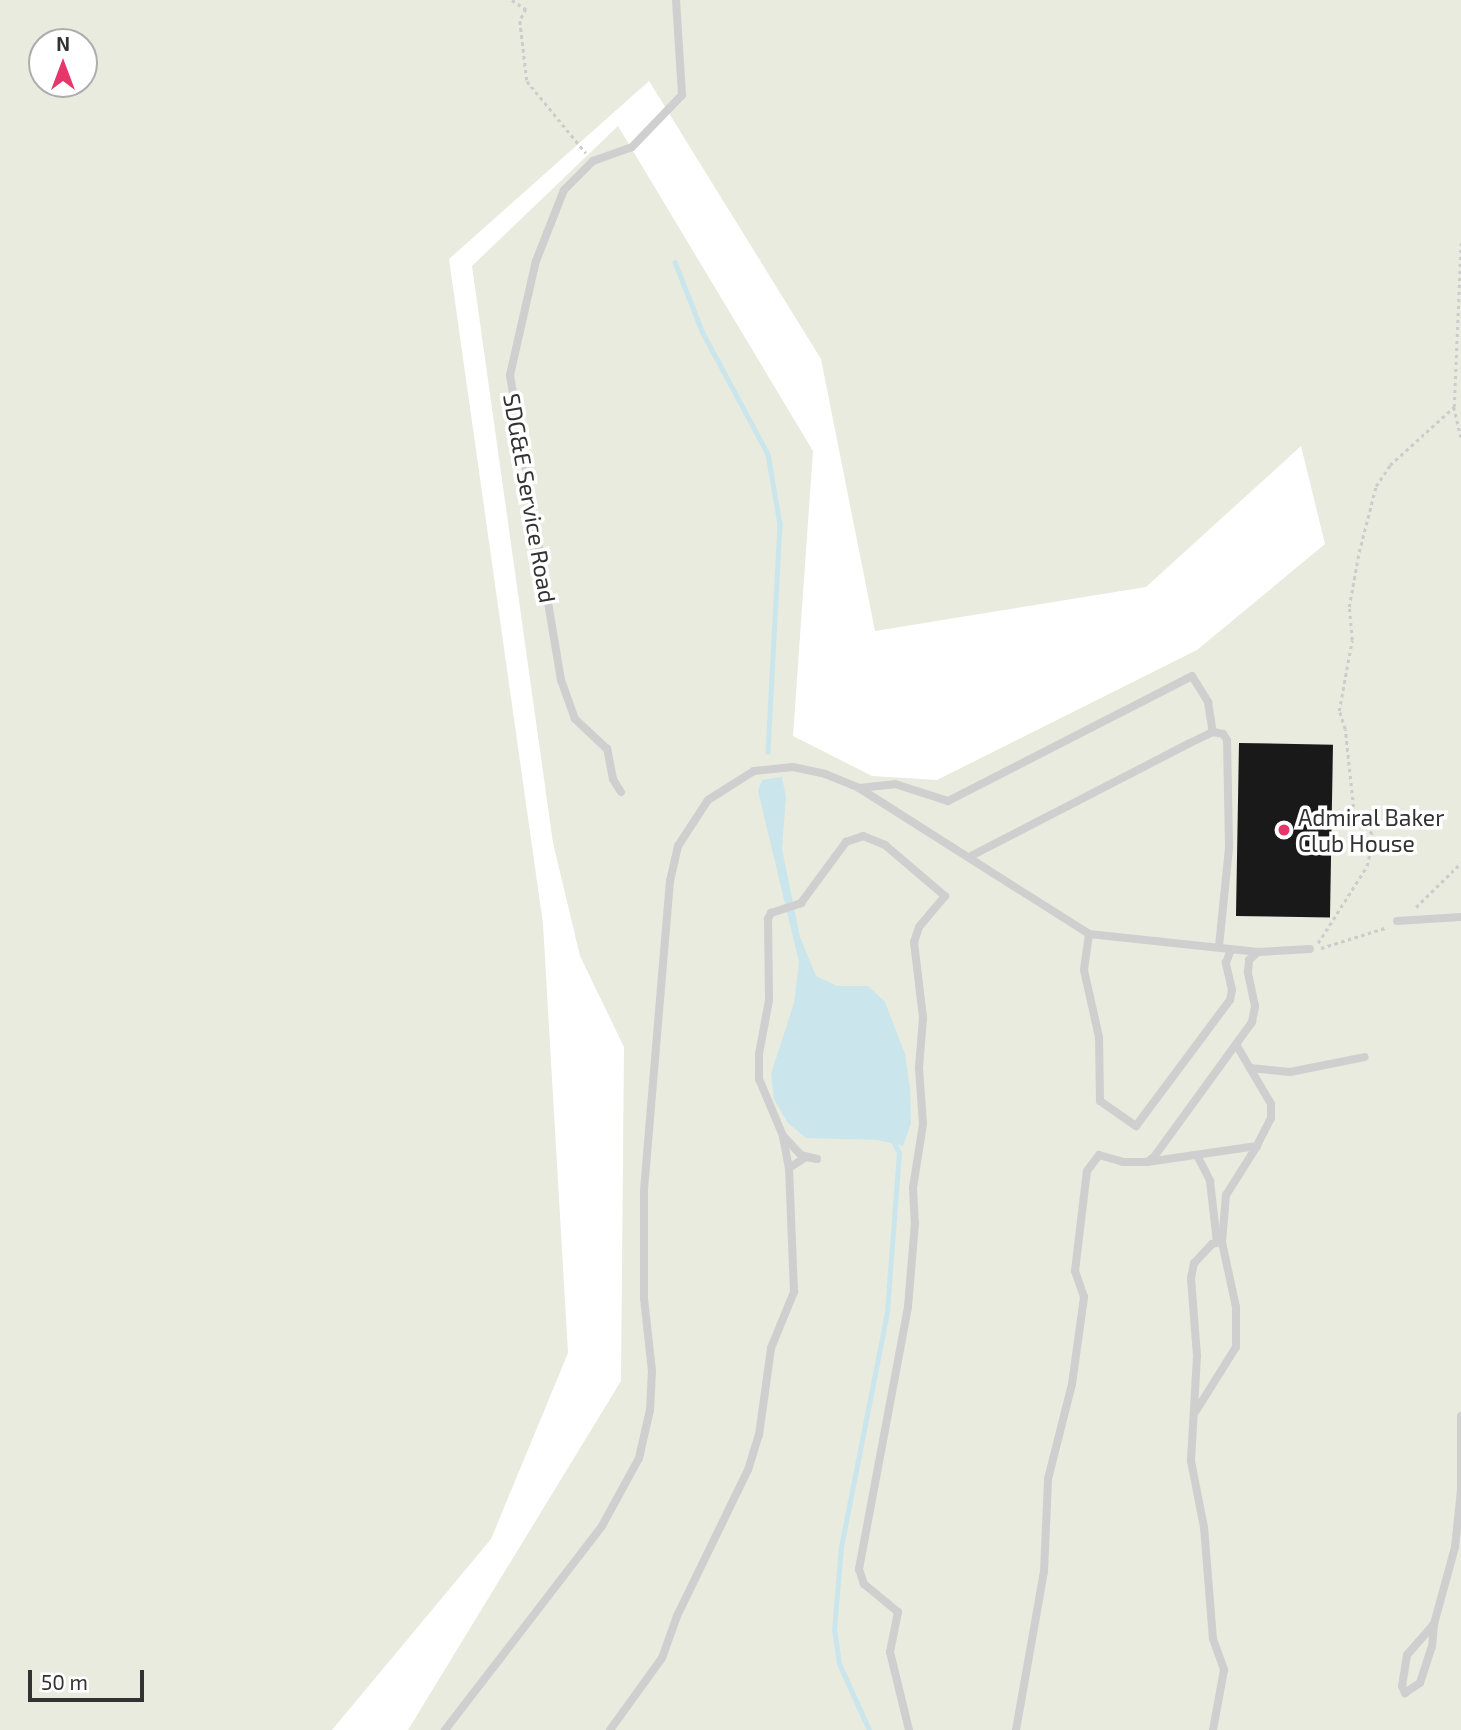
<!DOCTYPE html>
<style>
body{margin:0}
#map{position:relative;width:1461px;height:1730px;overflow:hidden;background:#fff;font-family:"Exo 2",sans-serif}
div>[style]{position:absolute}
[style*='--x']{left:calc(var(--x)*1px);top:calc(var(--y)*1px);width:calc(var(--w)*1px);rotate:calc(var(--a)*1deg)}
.green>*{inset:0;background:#e8ebde}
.water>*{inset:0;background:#cae6ec}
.stream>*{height:4.5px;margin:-2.25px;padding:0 2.25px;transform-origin:2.25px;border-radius:2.25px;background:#cae6ec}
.building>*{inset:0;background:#191919;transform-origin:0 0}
.path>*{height:2.5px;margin-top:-1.25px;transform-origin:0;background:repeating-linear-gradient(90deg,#ccc 0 3.5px,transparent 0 7px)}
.service>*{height:8px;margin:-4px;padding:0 4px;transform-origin:4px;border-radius:4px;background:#cfcfcf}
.dots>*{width:19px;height:19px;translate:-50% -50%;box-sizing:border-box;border:4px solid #fff;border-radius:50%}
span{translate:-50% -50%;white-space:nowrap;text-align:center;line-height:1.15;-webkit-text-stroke:7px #fff;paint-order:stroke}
.street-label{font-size:23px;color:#323232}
.poi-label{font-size:23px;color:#323232}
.left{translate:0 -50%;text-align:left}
.north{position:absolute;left:28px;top:28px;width:70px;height:70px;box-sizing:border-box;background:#fff;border:2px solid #adadad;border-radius:50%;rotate:0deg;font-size:19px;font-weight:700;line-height:28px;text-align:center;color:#323232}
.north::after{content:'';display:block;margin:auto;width:24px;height:32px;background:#e7366a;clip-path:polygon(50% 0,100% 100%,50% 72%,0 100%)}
.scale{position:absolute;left:28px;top:1670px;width:116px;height:32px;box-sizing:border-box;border:4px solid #323232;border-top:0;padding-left:9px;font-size:21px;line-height:24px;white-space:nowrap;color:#323232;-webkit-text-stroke:5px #fff;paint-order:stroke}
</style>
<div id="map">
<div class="green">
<div style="clip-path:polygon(evenodd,0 0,1461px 0,1461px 1730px,408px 1730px,621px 1381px,624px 1047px,580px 956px,553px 843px,472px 266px,618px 126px,813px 451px,793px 736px,872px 776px,937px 780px,1197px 650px,1325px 544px,1301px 446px,1146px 587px,875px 631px,821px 359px,649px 81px,449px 259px,543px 924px,568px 1353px,491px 1539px,332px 1730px,0 1730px,0 0,42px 42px,84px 42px,84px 84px,42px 84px,42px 42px)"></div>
</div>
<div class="water">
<div style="clip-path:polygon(782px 777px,786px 797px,782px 849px,800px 937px,816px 976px,837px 986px,868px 986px,885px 1002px,905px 1054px,910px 1089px,911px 1123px,903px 1146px,877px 1140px,806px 1138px,788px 1123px,774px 1099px,771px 1074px,794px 1003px,799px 962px,758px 791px,762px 780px)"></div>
</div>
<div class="stream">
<div style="--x:675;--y:262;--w:74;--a:68.6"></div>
<div style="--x:702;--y:331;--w:140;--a:61.8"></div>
<div style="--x:768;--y:454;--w:71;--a:80.3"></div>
<div style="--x:780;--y:524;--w:228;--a:93"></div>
<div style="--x:869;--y:1730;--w:72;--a:-114.4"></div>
<div style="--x:839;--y:1664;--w:34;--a:-98"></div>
<div style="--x:834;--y:1630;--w:83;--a:-85.2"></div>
<div style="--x:841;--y:1547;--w:239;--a:-78.9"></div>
<div style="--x:887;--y:1312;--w:159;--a:-85.7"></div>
<div style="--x:899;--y:1153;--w:15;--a:-118"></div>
</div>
<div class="building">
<div style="left:1239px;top:743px;width:94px;height:173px;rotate:1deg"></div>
</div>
<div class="path">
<div style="--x:512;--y:0;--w:17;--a:33"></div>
<div style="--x:526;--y:9;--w:13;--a:117"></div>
<div style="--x:520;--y:21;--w:60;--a:83.3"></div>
<div style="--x:527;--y:81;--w:93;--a:50.7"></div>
<div style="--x:1454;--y:407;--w:31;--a:77"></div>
<div style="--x:1416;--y:907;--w:63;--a:-44.4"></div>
<div style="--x:1318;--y:943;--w:91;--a:-57.5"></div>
<div style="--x:1367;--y:866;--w:25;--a:-78"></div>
<div style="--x:1372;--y:842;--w:8;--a:-90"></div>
<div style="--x:1372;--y:834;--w:27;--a:-132"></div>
<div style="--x:1354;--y:814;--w:85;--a:-96"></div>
<div style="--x:1345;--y:729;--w:19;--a:-108"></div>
<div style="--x:1339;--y:711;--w:72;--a:-79.6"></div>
<div style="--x:1352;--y:640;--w:33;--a:-95"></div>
<div style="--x:1349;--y:607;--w:56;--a:-79.7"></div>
<div style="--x:1359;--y:552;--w:68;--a:-75.6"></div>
<div style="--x:1376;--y:486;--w:25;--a:-56"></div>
<div style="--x:1390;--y:465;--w:86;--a:-42.2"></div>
<div style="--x:1454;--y:407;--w:164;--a:-87.6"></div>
<div style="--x:1321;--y:948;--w:70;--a:-17.4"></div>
</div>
<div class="service">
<div style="--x:859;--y:788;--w:36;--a:-6"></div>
<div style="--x:895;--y:784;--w:56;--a:17.8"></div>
<div style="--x:948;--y:801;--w:274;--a:-27.1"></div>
<div style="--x:1192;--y:676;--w:31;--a:58"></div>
<div style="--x:1208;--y:702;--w:30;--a:81"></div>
<div style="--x:621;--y:792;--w:15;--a:-122"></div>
<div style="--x:613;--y:779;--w:31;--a:-101"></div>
<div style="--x:607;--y:749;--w:44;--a:-136.8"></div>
<div style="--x:575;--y:719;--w:41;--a:-109.7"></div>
<div style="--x:561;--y:680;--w:309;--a:-99.5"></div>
<div style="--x:510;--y:375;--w:117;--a:-77.2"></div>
<div style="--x:536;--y:261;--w:76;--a:-68.5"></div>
<div style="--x:564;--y:190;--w:41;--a:-45"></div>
<div style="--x:593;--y:161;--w:41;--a:-19.7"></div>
<div style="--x:632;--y:147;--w:72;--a:-46.1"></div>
<div style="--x:682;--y:95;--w:95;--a:-93.6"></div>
<div style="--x:971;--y:856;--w:246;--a:-27.3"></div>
<div style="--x:1190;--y:743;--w:25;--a:-26"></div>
<div style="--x:1213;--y:732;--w:10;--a:11"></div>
<div style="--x:1223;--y:734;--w:7;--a:56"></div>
<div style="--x:1227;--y:740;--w:108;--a:88.9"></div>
<div style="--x:1229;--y:848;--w:100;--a:95.8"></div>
<div style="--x:1397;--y:921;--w:64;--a:-3.6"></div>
<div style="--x:1089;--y:934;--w:36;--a:98"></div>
<div style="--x:1084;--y:970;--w:69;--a:77.4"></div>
<div style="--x:1099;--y:1037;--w:64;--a:89.1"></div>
<div style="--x:1100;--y:1101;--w:44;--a:34.8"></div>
<div style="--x:1136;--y:1126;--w:157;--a:-53.3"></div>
<div style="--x:1230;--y:1000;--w:10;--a:-79"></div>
<div style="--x:1232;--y:990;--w:28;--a:-103"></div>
<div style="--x:1226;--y:963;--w:15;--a:-70"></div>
<div style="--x:1237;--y:1046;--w:67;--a:59.6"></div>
<div style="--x:1271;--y:1104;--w:14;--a:90"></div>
<div style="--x:1271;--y:1118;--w:31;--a:117"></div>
<div style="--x:1250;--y:1068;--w:40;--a:5.7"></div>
<div style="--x:1290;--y:1072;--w:76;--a:-11.3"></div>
<div style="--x:783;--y:1137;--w:32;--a:79"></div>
<div style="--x:1198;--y:1157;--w:27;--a:63"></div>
<div style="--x:1210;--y:1181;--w:61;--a:83.5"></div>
<div style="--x:1147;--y:1162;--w:111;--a:-8.3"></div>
<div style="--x:1257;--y:1146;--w:58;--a:122.3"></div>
<div style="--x:1226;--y:1195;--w:47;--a:94.9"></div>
<div style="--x:1196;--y:1411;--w:75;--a:-58"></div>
<div style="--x:1236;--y:1347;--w:40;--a:-90"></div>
<div style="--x:1236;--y:1307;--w:66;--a:-102.2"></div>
<div style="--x:1222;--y:1242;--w:10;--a:169"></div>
<div style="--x:1212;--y:1244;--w:26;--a:133"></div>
<div style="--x:1194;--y:1263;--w:15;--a:101"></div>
<div style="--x:1191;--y:1278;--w:78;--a:85.6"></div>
<div style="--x:1197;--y:1356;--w:105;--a:93.3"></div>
<div style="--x:1191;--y:1461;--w:67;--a:78.9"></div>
<div style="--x:1204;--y:1527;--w:112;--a:85.4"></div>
<div style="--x:1213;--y:1639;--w:33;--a:70"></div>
<div style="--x:1224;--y:1670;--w:61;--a:100.4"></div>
<div style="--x:1461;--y:1490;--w:74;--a:-90"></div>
<div style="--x:1434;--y:1624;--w:41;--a:131.1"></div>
<div style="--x:1407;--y:1655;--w:31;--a:99"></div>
<div style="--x:1402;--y:1686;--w:8;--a:67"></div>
<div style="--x:1405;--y:1693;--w:18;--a:-34"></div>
<div style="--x:1420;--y:1683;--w:38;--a:-72"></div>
<div style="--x:1432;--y:1647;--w:23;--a:-85"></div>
<div style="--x:1434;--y:1624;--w:80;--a:-74.7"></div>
<div style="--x:1455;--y:1547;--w:57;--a:-84"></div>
<div style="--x:445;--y:1730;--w:257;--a:-52.4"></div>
<div style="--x:602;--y:1526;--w:77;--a:-61.4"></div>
<div style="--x:639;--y:1458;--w:49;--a:-77.1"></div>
<div style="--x:650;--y:1410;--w:39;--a:-87"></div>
<div style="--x:652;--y:1371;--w:72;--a:-96.3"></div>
<div style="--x:644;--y:1299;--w:109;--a:-90"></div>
<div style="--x:644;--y:1190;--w:310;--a:-85.2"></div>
<div style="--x:670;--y:881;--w:36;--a:-77"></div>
<div style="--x:678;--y:846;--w:55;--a:-56.9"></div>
<div style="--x:708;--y:800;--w:54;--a:-32.2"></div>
<div style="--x:754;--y:771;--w:39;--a:-6"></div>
<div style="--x:793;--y:767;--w:33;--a:12"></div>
<div style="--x:825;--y:774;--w:37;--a:22"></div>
<div style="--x:859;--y:788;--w:272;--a:32.4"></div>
<div style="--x:1089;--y:934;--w:170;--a:6.1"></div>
<div style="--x:1258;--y:952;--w:52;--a:-3.3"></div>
<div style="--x:610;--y:1730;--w:89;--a:-54.2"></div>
<div style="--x:662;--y:1658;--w:45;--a:-70.3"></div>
<div style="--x:677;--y:1616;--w:162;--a:-64.1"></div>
<div style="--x:748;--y:1470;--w:37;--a:-73"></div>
<div style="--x:759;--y:1435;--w:88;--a:-82.1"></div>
<div style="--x:771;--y:1348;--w:61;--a:-67.7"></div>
<div style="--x:794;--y:1292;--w:124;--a:-92.3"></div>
<div style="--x:789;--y:1168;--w:20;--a:-33"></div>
<div style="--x:806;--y:1157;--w:11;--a:10"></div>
<div style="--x:817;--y:1159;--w:16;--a:-166"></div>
<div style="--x:801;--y:1155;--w:26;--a:-133"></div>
<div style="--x:783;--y:1136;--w:62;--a:-112.8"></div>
<div style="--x:759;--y:1079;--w:25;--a:-90"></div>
<div style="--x:759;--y:1054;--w:55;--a:-79.5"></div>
<div style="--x:769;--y:1000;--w:81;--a:-90.7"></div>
<div style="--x:768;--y:919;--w:7;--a:-63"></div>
<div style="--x:771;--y:913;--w:32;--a:-18"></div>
<div style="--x:801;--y:903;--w:76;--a:-53.6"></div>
<div style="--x:846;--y:842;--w:18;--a:-19"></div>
<div style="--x:863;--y:836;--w:24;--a:22"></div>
<div style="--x:885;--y:845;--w:79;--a:40.4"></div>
<div style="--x:945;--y:896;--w:40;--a:130"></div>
<div style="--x:919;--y:927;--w:16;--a:108"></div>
<div style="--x:914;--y:942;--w:77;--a:83.2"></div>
<div style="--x:923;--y:1018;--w:50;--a:94.6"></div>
<div style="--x:919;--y:1068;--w:56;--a:85.9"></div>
<div style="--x:923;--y:1124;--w:65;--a:98.9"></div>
<div style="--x:913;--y:1188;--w:35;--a:87"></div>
<div style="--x:915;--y:1223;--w:84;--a:94.8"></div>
<div style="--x:908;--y:1307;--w:267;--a:100.6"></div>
<div style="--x:859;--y:1569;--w:16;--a:72"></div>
<div style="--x:864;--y:1584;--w:44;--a:39.5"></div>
<div style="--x:898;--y:1612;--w:41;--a:101.3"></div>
<div style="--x:890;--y:1652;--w:80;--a:76.3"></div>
<div style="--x:1016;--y:1730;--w:160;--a:-80"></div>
<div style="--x:1044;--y:1572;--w:93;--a:-87.5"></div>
<div style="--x:1048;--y:1479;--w:98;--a:-75.8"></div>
<div style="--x:1072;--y:1384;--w:88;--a:-82.1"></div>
<div style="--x:1084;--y:1297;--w:28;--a:-109"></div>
<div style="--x:1075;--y:1271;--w:101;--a:-83.2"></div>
<div style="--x:1087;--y:1171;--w:20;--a:-53"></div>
<div style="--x:1099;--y:1155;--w:25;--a:16"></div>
<div style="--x:1123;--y:1162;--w:24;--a:0"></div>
<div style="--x:1147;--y:1162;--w:9;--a:-36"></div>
<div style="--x:1154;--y:1157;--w:167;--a:-54"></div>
<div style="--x:1252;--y:1022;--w:16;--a:-79"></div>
<div style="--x:1255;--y:1006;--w:35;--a:-102"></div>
<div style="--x:1248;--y:972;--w:12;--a:-85"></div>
<div style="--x:1249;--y:960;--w:12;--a:-42"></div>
</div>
<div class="dots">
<div style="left:1284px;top:830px;background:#e7366a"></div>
</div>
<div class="street-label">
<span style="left:530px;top:498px;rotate:80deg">SDG&amp;E Service Road</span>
</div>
<div class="poi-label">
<span class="left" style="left:1298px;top:830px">Admiral Baker<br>Club House</span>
</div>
<div class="north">N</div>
<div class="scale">50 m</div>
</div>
